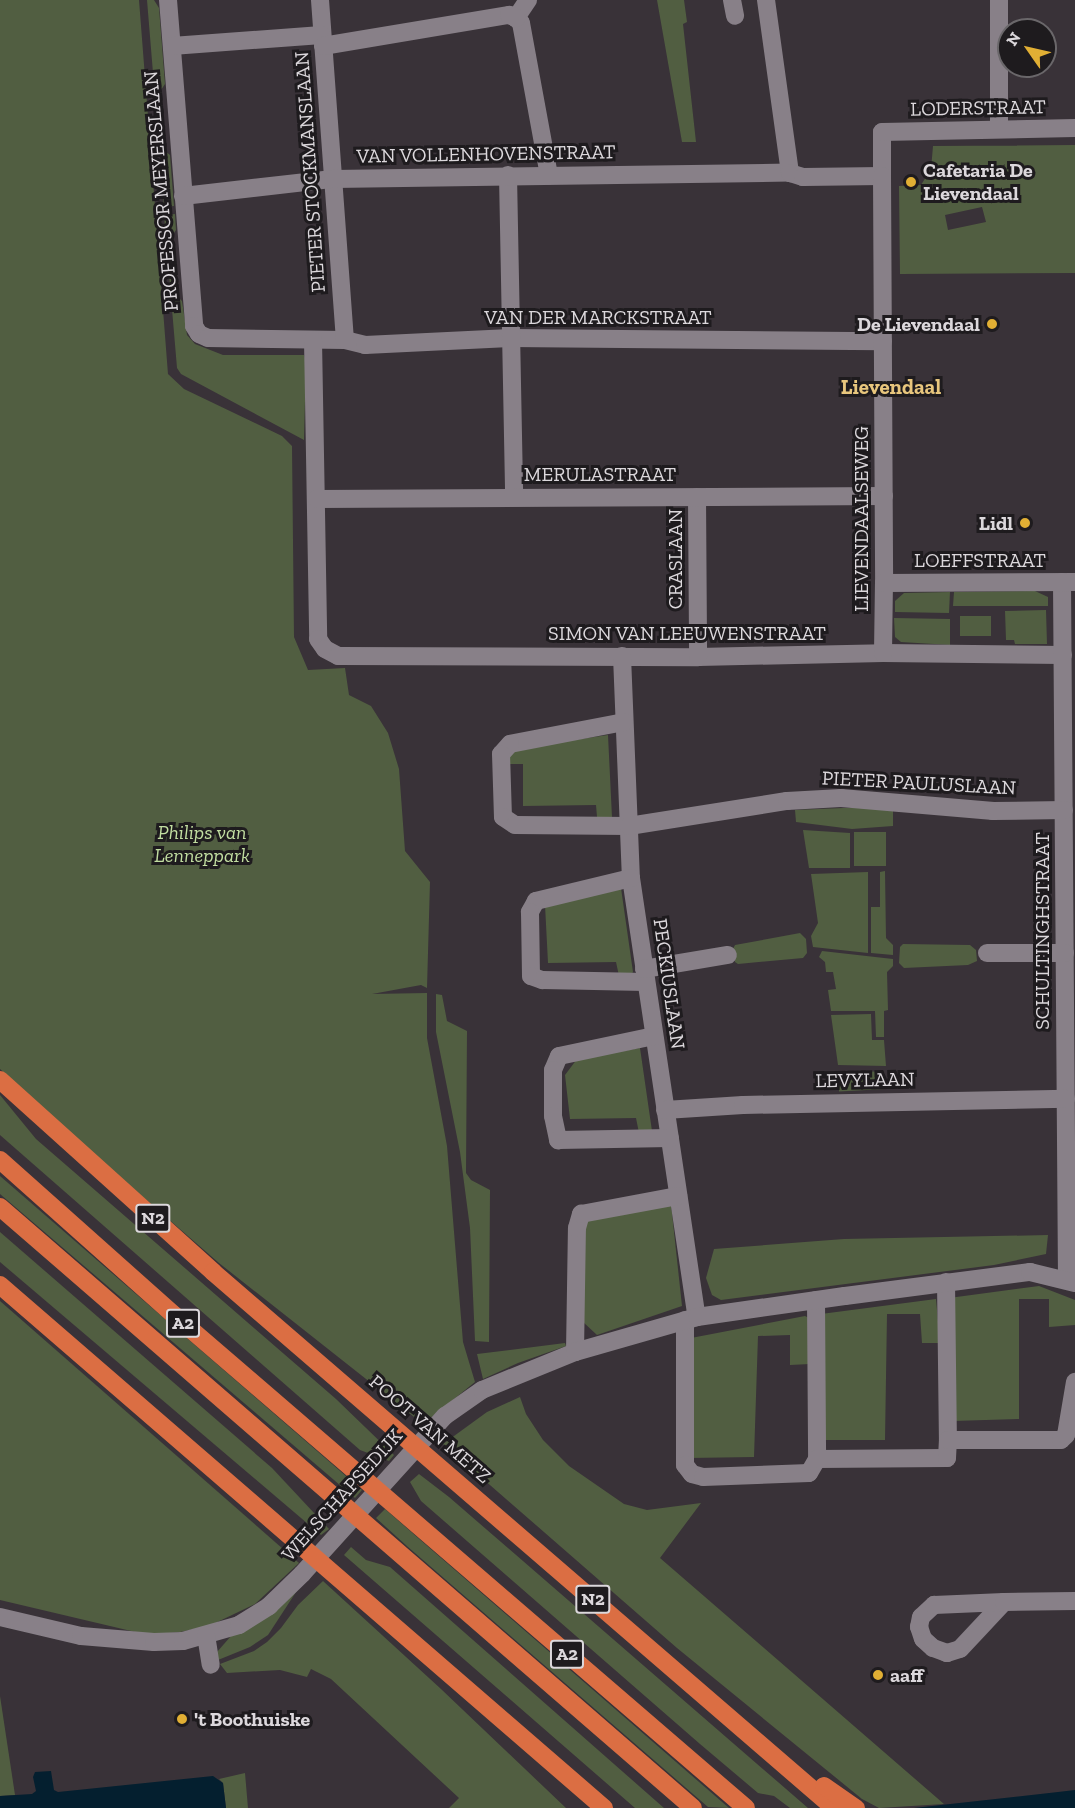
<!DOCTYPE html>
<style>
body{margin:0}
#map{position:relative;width:1075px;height:1808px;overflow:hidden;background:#393238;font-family:"Zilla Slab",serif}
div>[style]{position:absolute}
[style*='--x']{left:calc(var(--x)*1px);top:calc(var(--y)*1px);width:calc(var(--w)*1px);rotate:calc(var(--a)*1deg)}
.green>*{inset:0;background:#515e41;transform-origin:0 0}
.water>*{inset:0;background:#041f2f}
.street>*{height:18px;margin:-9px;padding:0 9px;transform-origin:9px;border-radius:9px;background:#888088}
.secondary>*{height:18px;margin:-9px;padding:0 9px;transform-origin:9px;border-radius:9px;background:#888088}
.highway>*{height:18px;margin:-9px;padding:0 9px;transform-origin:9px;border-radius:9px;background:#db6e43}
.dots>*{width:16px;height:16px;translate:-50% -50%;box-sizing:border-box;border:3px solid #1e1b1e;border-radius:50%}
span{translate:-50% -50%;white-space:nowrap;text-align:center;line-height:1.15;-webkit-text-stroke:6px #1e1b1e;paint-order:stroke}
.shield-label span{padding:2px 4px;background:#1e1b1e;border:2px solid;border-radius:4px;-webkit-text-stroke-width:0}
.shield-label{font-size:18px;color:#dcd8dc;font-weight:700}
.street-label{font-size:20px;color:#dcd8dc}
.poi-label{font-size:20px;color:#dcd8dc;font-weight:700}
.left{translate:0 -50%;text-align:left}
.right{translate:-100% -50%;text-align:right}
.park-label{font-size:20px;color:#c2dea1;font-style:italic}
.neighbourhood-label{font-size:21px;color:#e8c67d;font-weight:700}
.north{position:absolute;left:997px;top:18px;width:60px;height:60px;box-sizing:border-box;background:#1e1b1e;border:2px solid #6a676a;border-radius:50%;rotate:304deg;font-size:16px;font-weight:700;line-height:24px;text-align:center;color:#dcd8dc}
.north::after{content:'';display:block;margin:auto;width:21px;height:27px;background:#e1af34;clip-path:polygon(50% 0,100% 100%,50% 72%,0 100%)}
</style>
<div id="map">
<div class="green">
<div style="clip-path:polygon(0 0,139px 0,168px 374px,184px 389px,282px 436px,292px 446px,294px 637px,308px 670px,345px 668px,349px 695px,371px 706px,388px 733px,399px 769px,405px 851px,430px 882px,427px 988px,421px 985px,372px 994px,427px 993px,427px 1038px,447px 1146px,463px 1342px,475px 1382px,423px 1424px,219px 1263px,75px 1138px,0 1069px)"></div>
<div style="clip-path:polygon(147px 0,154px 0,159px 8px,165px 84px,161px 90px,165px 151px,170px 155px,174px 206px,164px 207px)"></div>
<div style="clip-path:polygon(657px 0,684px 0,687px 22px,683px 24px,696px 142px,682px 142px)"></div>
<div style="clip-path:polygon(evenodd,1075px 145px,1075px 273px,900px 274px,899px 186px,921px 185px,931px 169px,933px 146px,1075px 145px,982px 207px,986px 222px,948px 230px,945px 215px,982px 207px)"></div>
<div style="clip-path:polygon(175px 214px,176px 230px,172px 236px,177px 296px,182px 301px,187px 335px,195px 344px,223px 355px,304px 355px,306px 361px,304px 440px,181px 374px,177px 368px,164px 215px)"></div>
<div style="clip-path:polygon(1035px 591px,1048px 597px,1048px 606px,953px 606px,954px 592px)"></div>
<div style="clip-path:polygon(950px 592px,949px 613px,895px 612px,895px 601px,904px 593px)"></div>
<div style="clip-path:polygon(1046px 610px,1047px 644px,1015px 644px,1014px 640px,1006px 640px,1005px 611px)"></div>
<div style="left:960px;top:616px;width:31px;height:20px"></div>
<div style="clip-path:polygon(894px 618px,950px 619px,950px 645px,901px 642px,895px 637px)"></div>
<div style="clip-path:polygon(608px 735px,612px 817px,597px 817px,596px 805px,523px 806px,523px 764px,510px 764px,510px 756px,519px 748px)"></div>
<div style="clip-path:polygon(843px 808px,893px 808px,893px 826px,852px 829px,796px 822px,795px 810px)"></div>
<div style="clip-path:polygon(803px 830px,850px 833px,850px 868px,809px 868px)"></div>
<div style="left:886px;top:832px;width:34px;height:32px;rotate:90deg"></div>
<div style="clip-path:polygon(885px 871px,886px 938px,893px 945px,893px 955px,871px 953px,871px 907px,880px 907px,880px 872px)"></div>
<div style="clip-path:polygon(868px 872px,868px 953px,813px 947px,811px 936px,818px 923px,811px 874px)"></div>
<div style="clip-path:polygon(621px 888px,633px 972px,630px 976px,619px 976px,616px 962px,548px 963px,545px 905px)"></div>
<div style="clip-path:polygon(800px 933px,806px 939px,807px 953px,803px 958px,738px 964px,735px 962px,733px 949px,735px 945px)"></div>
<div style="clip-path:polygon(903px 944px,970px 945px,976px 950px,977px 961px,968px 965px,904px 968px,899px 963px,900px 947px)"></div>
<div style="clip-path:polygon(822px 951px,893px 959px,893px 966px,887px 972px,888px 1010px,884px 1011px,884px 1037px,876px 1037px,875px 1011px,831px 1011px,828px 990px,836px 989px,833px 972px,826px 972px,825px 962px,819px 957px)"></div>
<div style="clip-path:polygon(436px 994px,442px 995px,447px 1021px,467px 1031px,466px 1173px,471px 1180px,490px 1190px,489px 1342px,475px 1341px,470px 1228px,460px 1152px,436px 1032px)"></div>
<div style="clip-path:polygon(871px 1014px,872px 1040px,884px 1040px,886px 1066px,838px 1065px,831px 1015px)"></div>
<div style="clip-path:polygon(640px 1048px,652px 1131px,639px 1133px,636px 1118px,570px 1119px,565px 1075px,577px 1059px)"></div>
<div style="left:884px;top:1071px;width:18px;height:46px;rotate:87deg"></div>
<div style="clip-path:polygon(0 1095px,36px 1139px,336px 1399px,394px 1455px,389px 1461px,360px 1450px,0 1135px)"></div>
<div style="clip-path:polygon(0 1176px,362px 1490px,355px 1498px,0 1194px)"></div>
<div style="clip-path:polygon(671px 1204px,682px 1306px,597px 1335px,582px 1321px,581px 1225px,588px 1219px)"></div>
<div style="clip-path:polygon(0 1232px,272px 1468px,329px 1529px,321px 1535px,0 1262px)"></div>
<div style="clip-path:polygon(1048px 1235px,1046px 1254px,994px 1265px,721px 1300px,712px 1295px,706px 1278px,714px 1249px,844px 1239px)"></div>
<div style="clip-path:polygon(1039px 1286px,1075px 1300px,1075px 1325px,1049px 1327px,1049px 1299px,1019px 1299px,1019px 1419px,953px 1421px,949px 1298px)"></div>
<div style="clip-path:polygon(936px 1299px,940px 1343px,922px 1343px,920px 1314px,887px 1314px,885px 1440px,821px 1440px,821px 1314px)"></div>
<div style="clip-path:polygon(0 1301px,299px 1563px,255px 1604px,209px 1626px,180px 1632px,148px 1635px,0 1600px)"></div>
<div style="clip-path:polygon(805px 1316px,809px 1318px,810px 1364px,790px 1365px,790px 1335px,758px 1336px,754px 1457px,689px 1458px,691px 1338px)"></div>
<div style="clip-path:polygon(565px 1343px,566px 1346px,518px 1363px,483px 1379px,477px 1354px)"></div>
<div style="clip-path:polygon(520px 1397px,526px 1414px,543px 1440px,569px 1466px,624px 1504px,647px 1510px,701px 1503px,660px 1558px,944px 1804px,879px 1808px,862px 1799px,677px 1648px,443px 1444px,487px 1412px)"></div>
<div style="clip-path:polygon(419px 1474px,449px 1497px,808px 1808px,790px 1808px,774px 1796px,758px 1793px,700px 1744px,421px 1501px,410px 1482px)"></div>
<div style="clip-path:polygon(385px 1509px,417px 1537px,729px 1808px,708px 1807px,408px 1547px,376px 1518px)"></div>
<div style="clip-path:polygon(351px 1547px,366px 1560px,390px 1567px,664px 1808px,635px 1808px,344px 1555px)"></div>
<div style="clip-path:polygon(323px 1581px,441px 1689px,566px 1808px,449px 1808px,459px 1798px,331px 1679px,311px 1669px,307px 1677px,280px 1670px,227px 1673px,220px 1664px,254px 1651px,267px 1642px,281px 1628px,298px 1605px)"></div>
<div style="clip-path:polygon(298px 1589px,268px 1635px,250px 1647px,218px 1660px,217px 1652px,231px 1636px)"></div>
<div style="clip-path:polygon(0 1696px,15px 1795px,0 1796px)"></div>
<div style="clip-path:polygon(245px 1773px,248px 1808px,226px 1808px,223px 1783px,219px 1779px)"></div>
</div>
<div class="water">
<div style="clip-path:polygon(51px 1771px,54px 1790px,58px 1792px,213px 1776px,223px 1783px,226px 1808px,0 1808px,0 1796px,32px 1794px,36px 1791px,33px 1777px,35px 1772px)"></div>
<div style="clip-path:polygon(1075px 1790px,1075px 1808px,914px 1808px,1058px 1792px)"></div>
</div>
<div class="street">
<div style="--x:168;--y:0;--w:327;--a:85.4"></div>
<div style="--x:194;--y:326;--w:9;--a:58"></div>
<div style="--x:199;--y:334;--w:10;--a:24"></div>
<div style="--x:208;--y:338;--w:137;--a:0.8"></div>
<div style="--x:345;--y:340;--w:21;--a:14"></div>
<div style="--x:365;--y:345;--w:145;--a:-2.8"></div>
<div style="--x:510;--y:338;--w:373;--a:0.5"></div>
<div style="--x:320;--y:0;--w:341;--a:85.8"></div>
<div style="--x:528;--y:0;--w:22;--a:124"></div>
<div style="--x:516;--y:18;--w:7;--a:45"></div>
<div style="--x:521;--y:23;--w:155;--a:79.6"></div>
<div style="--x:732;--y:0;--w:16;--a:79"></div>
<div style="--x:172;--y:46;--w:150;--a:-4.2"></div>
<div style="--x:323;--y:46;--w:189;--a:-9.5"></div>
<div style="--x:509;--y:15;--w:8;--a:23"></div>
<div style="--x:999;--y:129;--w:129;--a:-90"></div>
<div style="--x:508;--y:175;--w:322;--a:88.9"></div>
<div style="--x:882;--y:176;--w:44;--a:-90"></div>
<div style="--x:882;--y:132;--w:193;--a:-1.2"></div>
<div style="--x:183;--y:196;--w:151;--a:-6.5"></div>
<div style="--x:333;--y:179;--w:457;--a:-0.8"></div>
<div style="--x:313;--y:340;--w:299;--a:89"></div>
<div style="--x:318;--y:639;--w:12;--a:55"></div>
<div style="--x:325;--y:649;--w:15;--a:28"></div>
<div style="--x:338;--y:656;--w:360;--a:0.2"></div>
<div style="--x:698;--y:657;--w:185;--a:-1.2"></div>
<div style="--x:883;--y:653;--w:180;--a:0.6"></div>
<div style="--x:697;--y:497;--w:160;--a:89.6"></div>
<div style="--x:317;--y:499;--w:567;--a:-0.3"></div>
<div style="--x:1062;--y:582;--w:697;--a:89.59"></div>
<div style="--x:883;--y:653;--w:70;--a:-89.2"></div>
<div style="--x:622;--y:656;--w:222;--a:87.7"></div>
<div style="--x:631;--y:878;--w:444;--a:81.5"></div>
<div style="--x:624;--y:722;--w:116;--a:169.1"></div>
<div style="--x:510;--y:744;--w:13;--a:132"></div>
<div style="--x:501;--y:754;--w:63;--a:88.2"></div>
<div style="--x:503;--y:817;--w:14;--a:34"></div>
<div style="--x:515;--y:825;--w:114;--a:0.5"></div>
<div style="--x:629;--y:826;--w:160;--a:-9"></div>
<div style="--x:787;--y:801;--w:54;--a:-3.2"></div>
<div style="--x:841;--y:798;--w:153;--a:4.9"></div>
<div style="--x:993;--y:811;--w:71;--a:-0.8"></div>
<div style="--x:631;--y:878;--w:98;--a:166.4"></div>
<div style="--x:536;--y:901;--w:13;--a:119"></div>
<div style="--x:530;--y:912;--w:64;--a:89.1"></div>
<div style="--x:531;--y:976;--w:12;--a:20"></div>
<div style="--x:542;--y:980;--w:104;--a:1.1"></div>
<div style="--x:987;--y:953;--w:78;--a:0"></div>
<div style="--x:644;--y:969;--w:85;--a:-9.5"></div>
<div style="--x:654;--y:1036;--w:97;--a:168.1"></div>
<div style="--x:559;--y:1056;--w:15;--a:113"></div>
<div style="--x:553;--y:1070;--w:46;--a:90"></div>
<div style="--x:553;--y:1116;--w:25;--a:78"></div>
<div style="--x:558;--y:1140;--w:112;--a:-1"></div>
<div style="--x:665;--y:1110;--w:78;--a:-3.7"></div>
<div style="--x:743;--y:1105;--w:323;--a:-1.1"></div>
<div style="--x:946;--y:1282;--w:158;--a:89.3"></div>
<div style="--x:816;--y:1300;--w:159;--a:89.6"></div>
<div style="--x:685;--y:1320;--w:145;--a:90"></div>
<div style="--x:685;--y:1465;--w:11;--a:52"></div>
<div style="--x:692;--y:1474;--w:11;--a:15"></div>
<div style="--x:703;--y:1477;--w:106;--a:-2.2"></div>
<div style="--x:809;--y:1473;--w:16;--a:-60"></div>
<div style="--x:817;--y:1459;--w:130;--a:-0.4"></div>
<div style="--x:947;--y:1458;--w:18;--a:-87"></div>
<div style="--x:948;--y:1440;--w:113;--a:0"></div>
<div style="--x:1061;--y:1440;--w:7;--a:-45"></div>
<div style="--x:1066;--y:1435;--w:54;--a:-80.4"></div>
<div style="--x:575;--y:1352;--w:124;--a:-89.1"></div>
<div style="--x:577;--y:1228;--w:15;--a:-74"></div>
<div style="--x:581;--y:1214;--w:99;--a:-10.5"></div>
<div style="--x:1004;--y:1602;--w:64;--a:133.1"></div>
<div style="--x:960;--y:1649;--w:14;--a:163"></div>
<div style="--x:947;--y:1653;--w:15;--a:-160"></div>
<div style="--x:933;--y:1648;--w:13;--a:-138"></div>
<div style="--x:923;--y:1639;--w:13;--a:-108"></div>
<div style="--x:919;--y:1627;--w:10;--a:-79"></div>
<div style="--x:921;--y:1617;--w:18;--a:-43"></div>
<div style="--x:934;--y:1605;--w:70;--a:-2.5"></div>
<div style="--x:1004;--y:1602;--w:71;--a:-0.8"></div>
<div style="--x:0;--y:1617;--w:83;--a:13.2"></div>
<div style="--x:81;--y:1636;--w:73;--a:4.7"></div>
<div style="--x:154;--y:1642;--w:29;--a:-2"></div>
<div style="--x:183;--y:1641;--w:58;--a:-15.9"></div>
<div style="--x:239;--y:1625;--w:36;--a:-32"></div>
<div style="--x:269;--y:1606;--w:46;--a:-44.1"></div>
<div style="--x:302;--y:1574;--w:213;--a:-47.9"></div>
<div style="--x:445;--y:1416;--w:45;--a:-35.1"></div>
<div style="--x:482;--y:1390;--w:100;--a:-22.2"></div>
<div style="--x:575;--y:1352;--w:127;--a:-16"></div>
<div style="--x:697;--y:1317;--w:149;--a:-8.1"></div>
<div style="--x:845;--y:1296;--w:187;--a:-7.4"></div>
<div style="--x:1030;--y:1272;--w:46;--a:13.7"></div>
<div style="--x:206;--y:1635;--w:30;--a:81"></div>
</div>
<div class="secondary">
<div style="--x:766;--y:0;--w:175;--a:82.1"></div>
<div style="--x:790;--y:173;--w:14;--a:17"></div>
<div style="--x:803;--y:177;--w:79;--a:-0.7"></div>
<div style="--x:882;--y:176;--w:407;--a:89.7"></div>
<div style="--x:884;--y:583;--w:191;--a:-0.3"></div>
</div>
<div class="highway">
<div style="--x:0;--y:1080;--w:287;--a:42"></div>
<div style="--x:213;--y:1272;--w:820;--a:40.8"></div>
<div style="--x:0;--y:1160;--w:233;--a:41.7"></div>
<div style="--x:174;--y:1315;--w:755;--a:40.76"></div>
<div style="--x:0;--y:1207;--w:917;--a:40.93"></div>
<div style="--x:0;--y:1285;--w:799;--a:40.89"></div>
<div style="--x:824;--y:1786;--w:39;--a:35"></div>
</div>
<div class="dots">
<div style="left:911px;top:182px;background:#e1af34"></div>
<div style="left:992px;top:324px;background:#e1af34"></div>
<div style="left:1025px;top:523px;background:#e1af34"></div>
<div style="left:878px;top:1675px;background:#e1af34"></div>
<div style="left:182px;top:1719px;background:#e1af34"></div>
</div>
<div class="shield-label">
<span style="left:153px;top:1218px">N2</span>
<span style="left:183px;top:1323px">A2</span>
<span style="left:593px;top:1599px">N2</span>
<span style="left:567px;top:1654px">A2</span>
</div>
<div class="street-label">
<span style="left:978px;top:108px;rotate:-1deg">LODERSTRAAT</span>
<span style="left:486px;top:154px;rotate:-1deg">VAN VOLLENHOVENSTRAAT</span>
<span style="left:310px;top:172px;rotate:-94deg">PIETER STOCKMANSLAAN</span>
<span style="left:161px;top:191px;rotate:-95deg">PROFESSOR MEYERSLAAN</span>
<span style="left:598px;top:317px">VAN DER MARCKSTRAAT</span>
<span style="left:600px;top:474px">MERULASTRAAT</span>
<span style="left:861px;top:519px;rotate:-90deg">LIEVENDAALSEWEG</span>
<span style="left:675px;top:559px;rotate:-90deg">CRASLAAN</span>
<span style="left:980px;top:560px">LOEFFSTRAAT</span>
<span style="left:687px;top:633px">SIMON VAN LEEUWENSTRAAT</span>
<span style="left:919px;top:783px;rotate:3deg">PIETER PAULUSLAAN</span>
<span style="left:1042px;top:931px;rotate:-90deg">SCHULTINGHSTRAAT</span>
<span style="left:669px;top:984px;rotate:82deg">PECKIUSLAAN</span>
<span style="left:865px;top:1080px;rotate:-1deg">LEVYLAAN</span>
<span style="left:430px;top:1429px;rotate:41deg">POOT VAN METZ</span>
<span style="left:342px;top:1495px;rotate:-48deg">WELSCHAPSEDIJK</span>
</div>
<div class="poi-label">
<span class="left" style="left:923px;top:182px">Cafetaria De<br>Lievendaal</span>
<span class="right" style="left:980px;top:324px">De Lievendaal</span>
<span class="right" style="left:1013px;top:523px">Lidl</span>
<span class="left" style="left:890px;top:1675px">aaff</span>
<span class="left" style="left:194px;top:1719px">'t Boothuiske</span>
</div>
<div class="park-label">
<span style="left:202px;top:844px">Philips van<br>Lenneppark</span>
</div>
<div class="neighbourhood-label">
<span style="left:891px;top:387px">Lievendaal</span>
</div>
<div class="north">N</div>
</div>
